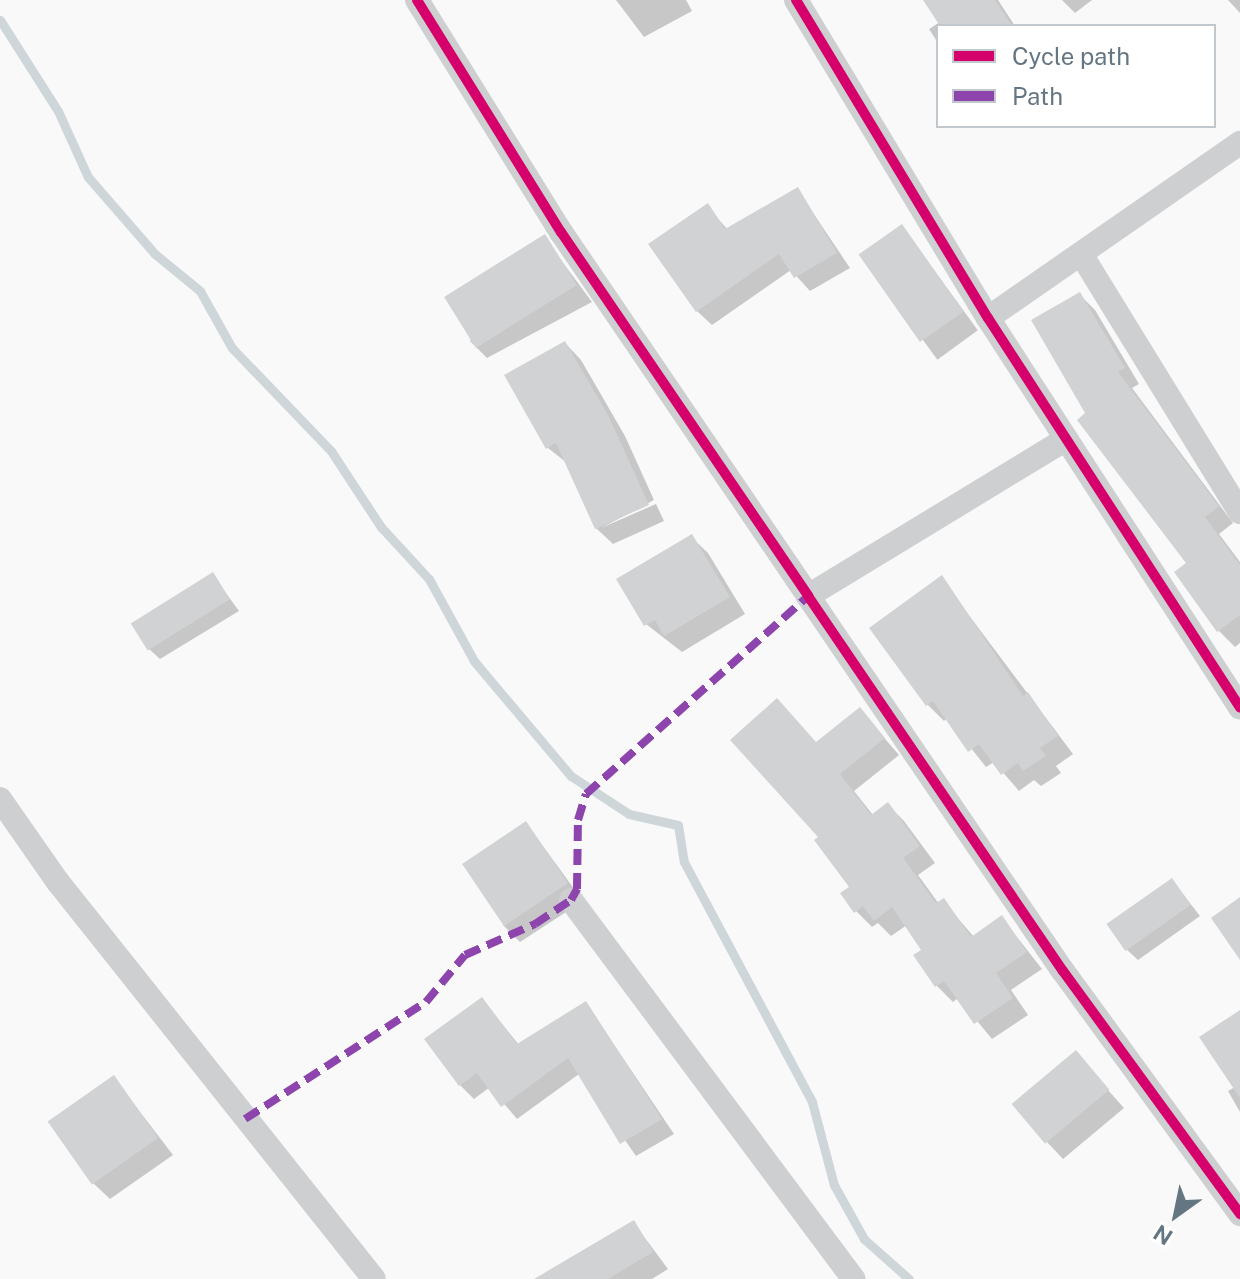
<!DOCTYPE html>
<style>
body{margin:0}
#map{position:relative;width:1240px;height:1279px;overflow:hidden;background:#f9f9f9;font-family:"Public Sans",sans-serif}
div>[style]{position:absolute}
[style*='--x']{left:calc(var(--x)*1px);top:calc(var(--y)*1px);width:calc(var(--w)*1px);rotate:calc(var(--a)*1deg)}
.shadow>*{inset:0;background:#0003;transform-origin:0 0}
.stream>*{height:9px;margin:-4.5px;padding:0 4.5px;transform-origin:4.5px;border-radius:4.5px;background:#ced6d9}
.building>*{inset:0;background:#d0d2d3;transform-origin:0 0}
.street>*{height:24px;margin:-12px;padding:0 12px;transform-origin:12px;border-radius:12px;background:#cecfd0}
.quiet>*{height:8px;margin-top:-4px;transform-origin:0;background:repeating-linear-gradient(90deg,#8e44ad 0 16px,transparent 0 24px)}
.cycleway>*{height:10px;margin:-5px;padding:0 5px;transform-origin:5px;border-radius:5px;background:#d6006c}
span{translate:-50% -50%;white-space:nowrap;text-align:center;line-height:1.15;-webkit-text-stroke:8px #fff;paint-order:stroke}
.legend{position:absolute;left:936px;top:24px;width:280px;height:104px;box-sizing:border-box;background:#fff;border:2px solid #c1c8cd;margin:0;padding:10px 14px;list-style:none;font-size:24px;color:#657683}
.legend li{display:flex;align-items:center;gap:16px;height:40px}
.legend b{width:40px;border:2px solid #c1c8cd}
.north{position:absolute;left:1136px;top:1175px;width:80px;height:80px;-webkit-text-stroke:6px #fff;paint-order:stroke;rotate:213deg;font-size:22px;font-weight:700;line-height:32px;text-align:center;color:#657683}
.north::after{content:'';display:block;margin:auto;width:28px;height:36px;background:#657683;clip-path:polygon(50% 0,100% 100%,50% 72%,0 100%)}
</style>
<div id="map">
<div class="shadow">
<div style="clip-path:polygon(616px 0,686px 0,692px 11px,644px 37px)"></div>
<div style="clip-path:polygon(925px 0,998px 0,1015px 26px,938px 26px,938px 43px,929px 29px,940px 22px)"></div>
<div style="clip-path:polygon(1062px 0,1092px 0,1075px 13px)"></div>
<div style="clip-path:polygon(1240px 0,1240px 13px,1228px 0)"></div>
<div style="clip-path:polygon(797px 189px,850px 268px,810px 291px,791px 270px,712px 325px,697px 311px,707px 206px,728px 230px)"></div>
<div style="left:902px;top:226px;width:129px;height:50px;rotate:54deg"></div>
<div style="clip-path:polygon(544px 237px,592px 302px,487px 358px,470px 341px)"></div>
<div style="clip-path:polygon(1079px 294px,1095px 310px,1139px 384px,1132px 388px,1233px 523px,1219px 534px,1240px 562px,1240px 643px,1235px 647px,1219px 631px,1189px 563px,1088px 414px)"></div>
<div style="clip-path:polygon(565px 343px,581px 360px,625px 436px,654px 500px,601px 528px,656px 504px,664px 521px,613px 544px,596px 528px,567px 463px,548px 448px)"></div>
<div style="clip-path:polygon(691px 537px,708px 553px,745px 614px,682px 652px,646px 624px)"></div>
<div style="clip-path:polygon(212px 574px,239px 611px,160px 659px,149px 649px)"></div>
<div style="clip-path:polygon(941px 578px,1073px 754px,1056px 766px,1061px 773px,1041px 786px,1034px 780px,1019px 791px,994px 762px,986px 767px,947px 718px,944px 721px,927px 704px)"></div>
<div style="clip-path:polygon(860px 710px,899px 755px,854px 791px,873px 815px,888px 805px,904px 821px,935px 863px,918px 875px,939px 904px,943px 901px,974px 937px,1002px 918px,1042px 969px,1011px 990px,1028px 1015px,992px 1039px,958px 998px,953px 1002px,937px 986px,916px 956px,924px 950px,907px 925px,891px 936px,878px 923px,872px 927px,856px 911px,852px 887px,821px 837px,817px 744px)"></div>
<div style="clip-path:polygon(526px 823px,583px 901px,520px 942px,503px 925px)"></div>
<div style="clip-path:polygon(1172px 880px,1200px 916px,1138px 960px,1127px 950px)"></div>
<div style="clip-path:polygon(482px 999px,519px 1045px,586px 1003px,674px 1134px,636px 1156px,579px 1074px,517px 1119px,490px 1087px,474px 1099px,460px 1085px)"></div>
<div style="clip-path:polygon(1240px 1013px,1240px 1112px,1228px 1091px,1235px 1087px)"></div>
<div style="clip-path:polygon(1075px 1053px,1124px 1108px,1063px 1159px,1047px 1142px)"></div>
<div style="clip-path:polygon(114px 1078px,173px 1155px,110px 1199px,93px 1183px)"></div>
<div style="clip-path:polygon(633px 1222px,668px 1269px,652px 1279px,538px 1279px)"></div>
</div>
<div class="stream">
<div style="--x:0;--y:20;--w:108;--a:57.5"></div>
<div style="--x:58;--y:111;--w:72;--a:65.6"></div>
<div style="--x:88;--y:177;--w:102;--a:49"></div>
<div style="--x:155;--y:254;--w:58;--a:39.4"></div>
<div style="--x:200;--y:291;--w:65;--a:60.7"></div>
<div style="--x:232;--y:348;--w:143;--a:46.1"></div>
<div style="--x:331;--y:451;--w:91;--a:56.7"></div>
<div style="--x:381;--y:527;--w:71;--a:47.3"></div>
<div style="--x:429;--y:579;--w:94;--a:61.2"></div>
<div style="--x:474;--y:661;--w:150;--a:49.9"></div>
<div style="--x:571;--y:776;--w:69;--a:33.2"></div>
<div style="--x:629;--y:814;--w:50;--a:12.7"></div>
<div style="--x:678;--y:825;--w:37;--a:81"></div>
<div style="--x:684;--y:862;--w:272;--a:61.9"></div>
<div style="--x:812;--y:1102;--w:86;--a:75.2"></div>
<div style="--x:834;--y:1185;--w:62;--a:60.9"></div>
<div style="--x:864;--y:1239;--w:60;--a:41.6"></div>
</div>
<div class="building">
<div style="clip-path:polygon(923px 0,995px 0,1012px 26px,940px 26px)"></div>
<div style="clip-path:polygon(798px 187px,837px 253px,794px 278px,779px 254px,696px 312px,648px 244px,708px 203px,725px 229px)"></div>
<div style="left:902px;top:224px;width:107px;height:53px;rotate:55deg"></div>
<div style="left:545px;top:234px;width:60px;height:119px;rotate:58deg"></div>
<div style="clip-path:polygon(1080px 292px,1125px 368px,1118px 372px,1219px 506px,1205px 517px,1240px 565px,1240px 615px,1217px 632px,1174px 572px,1186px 563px,1077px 420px,1085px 413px,1031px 320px)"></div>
<div style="clip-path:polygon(565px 341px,609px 417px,649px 505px,595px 529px,556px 443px,546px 449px,504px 375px)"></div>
<div style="clip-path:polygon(692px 534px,730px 597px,664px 636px,655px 620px,644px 626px,616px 579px)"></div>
<div style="left:213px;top:572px;width:32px;height:97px;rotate:58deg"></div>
<div style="clip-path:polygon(942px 575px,1023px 696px,1028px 692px,1058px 736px,1040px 748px,1046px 756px,1023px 771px,1018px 763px,1001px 775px,979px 744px,968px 752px,933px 701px,926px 706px,869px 628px)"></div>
<div style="clip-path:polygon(777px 698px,816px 742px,860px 707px,885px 738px,840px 774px,871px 815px,888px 802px,920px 846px,903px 858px,936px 903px,944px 898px,971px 937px,1002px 915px,1027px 952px,996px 973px,1013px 998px,974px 1024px,944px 981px,935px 987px,913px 955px,921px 950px,892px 907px,874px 921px,863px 906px,854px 913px,840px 893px,849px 887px,814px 840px,818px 837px,730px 740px)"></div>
<div style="left:526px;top:821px;width:75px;height:77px;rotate:56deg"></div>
<div style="left:1172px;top:878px;width:33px;height:80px;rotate:55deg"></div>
<div style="clip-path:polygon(1240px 897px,1240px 960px,1211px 918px)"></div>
<div style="clip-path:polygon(482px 997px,517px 1044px,586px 1001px,662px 1119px,620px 1144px,568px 1058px,501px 1107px,477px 1073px,459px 1086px,424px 1039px)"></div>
<div style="clip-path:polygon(1240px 1010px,1240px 1098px,1199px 1037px)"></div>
<div style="left:1076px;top:1050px;width:52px;height:84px;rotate:50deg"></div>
<div style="left:114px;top:1075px;width:77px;height:81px;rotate:55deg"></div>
<div style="clip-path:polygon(634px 1220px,653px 1252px,608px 1279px,534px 1279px)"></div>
</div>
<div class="street">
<div style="--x:417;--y:0;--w:273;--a:58.2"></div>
<div style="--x:561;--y:232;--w:440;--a:55.8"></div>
<div style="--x:808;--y:596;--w:453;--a:55.8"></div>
<div style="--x:1063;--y:971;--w:301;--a:53.9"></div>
<div style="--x:796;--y:0;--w:371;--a:58.9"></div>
<div style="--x:988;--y:318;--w:464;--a:57.1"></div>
<div style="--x:1081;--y:254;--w:303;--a:58.4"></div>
<div style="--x:988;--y:318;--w:307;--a:-34.8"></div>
<div style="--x:808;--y:596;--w:301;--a:-31.3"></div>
<div style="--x:0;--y:799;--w:101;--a:55.1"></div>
<div style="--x:58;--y:882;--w:507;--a:51.48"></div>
<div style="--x:571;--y:900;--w:473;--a:53.3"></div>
</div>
<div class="quiet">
<div style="--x:245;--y:1119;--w:216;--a:-32.9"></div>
<div style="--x:426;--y:1002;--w:61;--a:-50.3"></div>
<div style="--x:465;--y:955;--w:77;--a:-23.9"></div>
<div style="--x:535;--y:924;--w:43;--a:-33.7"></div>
<div style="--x:571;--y:900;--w:13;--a:-61"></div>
<div style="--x:577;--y:889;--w:69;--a:-89.2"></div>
<div style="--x:578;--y:820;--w:27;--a:-73"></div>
<div style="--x:586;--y:794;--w:297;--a:-41.7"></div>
</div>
<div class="cycleway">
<div style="--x:417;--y:0;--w:273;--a:58.2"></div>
<div style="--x:561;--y:232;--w:440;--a:55.8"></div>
<div style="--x:808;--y:596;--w:453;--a:55.8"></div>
<div style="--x:1063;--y:971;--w:301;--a:53.9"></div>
<div style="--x:796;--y:0;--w:371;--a:58.9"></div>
<div style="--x:988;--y:318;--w:464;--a:57.1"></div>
</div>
<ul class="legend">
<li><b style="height:10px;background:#d6006c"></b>Cycle path</li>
<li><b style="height:10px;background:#8e44ad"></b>Path</li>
</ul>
<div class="north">N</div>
</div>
